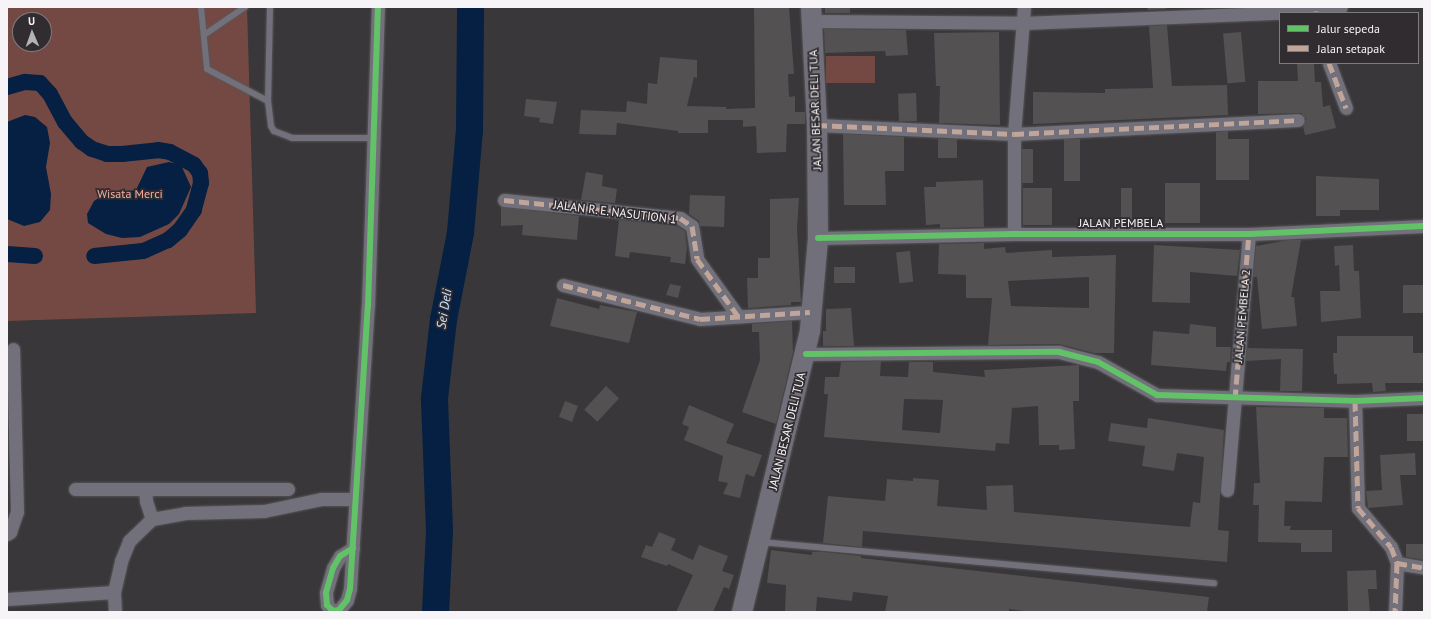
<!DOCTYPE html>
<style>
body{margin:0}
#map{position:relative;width:1431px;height:619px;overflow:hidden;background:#39373a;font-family:"PT Sans",sans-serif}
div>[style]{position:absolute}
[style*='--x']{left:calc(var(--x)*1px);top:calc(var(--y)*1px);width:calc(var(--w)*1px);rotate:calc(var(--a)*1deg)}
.green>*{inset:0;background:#754943;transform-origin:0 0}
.water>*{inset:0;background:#052042}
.canal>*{height:16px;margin:-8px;padding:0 8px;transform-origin:8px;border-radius:8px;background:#052042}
.river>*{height:27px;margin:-13.5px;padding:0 13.5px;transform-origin:13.5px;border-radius:13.5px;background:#052042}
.building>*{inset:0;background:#535152;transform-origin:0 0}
.roads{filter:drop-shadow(0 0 1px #575657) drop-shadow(0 0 1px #575657)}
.service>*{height:6px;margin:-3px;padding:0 3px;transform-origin:3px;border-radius:3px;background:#72707b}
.minor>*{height:13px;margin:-6.5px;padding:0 6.5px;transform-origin:6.5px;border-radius:6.5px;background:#72707b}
.primary>*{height:20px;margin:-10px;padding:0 10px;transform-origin:10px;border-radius:10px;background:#71707a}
.quiet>*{height:5px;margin-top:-2.5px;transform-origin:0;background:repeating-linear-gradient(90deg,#c0a59a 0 10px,transparent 0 15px)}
.cycleway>*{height:6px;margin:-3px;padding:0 3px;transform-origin:3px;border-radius:3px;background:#61c268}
span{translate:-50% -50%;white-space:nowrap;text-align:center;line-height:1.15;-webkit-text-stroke:3.5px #302c30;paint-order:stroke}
.street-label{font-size:12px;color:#f6f4f7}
.park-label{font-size:12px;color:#f5ada1}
.water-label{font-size:13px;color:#cee4ff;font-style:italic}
.frame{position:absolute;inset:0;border:8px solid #f6f4f7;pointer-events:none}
.legend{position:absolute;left:1279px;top:12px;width:140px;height:52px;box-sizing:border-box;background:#302c30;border:1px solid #7f7c80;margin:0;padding:5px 7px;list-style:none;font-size:12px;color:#f6f4f7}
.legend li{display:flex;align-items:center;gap:8px;height:20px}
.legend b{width:20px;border:1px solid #7f7c80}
.north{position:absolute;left:12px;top:12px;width:40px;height:40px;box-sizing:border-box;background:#302c30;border:1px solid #7f7c80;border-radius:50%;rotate:358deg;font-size:11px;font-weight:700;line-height:16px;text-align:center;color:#f6f4f7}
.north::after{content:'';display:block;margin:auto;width:14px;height:18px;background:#b4b2b5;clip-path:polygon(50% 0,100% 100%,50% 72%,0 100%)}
</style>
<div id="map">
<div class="green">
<div style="clip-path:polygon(evenodd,7px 7px,247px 7px,256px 313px,7px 321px,7px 7px,20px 20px,44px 20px,44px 44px,20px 44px,20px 20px)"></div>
<div style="left:875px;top:56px;width:27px;height:49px;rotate:90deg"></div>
</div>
<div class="water">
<div style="clip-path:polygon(25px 115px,35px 117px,47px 127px,50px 143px,46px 167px,51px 194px,50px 210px,40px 222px,24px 226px,7px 219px,7px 122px)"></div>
<div style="clip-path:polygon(169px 162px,181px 165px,191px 187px,179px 214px,169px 224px,140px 237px,122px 238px,106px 234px,88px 223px,87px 214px,94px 201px,105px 194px,136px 190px,147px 167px)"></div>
</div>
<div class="canal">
<div style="--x:7;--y:87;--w:19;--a:-16"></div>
<div style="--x:25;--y:82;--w:15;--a:4"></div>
<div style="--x:40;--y:83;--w:15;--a:48"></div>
<div style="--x:50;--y:94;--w:32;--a:62"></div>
<div style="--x:65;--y:122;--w:26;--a:50"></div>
<div style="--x:82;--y:142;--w:12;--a:35"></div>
<div style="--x:92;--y:149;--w:16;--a:18"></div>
<div style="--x:107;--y:154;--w:15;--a:0"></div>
<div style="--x:122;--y:154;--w:36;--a:-6"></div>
<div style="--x:158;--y:150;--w:12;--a:9"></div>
<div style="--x:170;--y:152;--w:27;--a:28"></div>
<div style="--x:194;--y:165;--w:10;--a:53"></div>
<div style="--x:200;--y:173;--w:10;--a:84"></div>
<div style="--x:201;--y:183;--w:28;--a:105"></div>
<div style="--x:194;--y:210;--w:24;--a:125"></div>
<div style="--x:180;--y:230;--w:16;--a:140"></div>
<div style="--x:168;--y:240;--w:27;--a:156"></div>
<div style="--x:143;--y:251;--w:49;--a:174.2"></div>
<div style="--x:7;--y:254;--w:28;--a:4"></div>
</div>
<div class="river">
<div style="--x:435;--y:612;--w:82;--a:-87.2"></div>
<div style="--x:439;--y:530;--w:132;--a:-92.2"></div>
<div style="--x:434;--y:398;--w:80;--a:-83.5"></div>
<div style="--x:443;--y:319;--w:89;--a:-78.9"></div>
<div style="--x:460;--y:232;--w:102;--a:-85"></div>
<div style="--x:469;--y:130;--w:123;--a:-89.5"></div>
</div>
<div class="building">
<div style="clip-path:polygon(754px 7px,789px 7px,794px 74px,788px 74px,789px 97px,795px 96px,795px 112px,805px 112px,805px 124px,787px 124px,786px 152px,757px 153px,756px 126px,743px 127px,743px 120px,708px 120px,708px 133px,678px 133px,678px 131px,617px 123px,616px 135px,579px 134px,581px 110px,626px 112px,627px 101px,647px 104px,648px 83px,657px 84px,660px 57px,697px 60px,697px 78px,694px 77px,687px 106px,726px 107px,726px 109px,755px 108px)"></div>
<div style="left:825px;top:7px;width:25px;height:6px"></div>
<div style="clip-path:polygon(1147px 7px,1166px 7px,1166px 9px,1148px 10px)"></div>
<div style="clip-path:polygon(1167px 25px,1172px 86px,1227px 85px,1228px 115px,1033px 124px,1033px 92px,1105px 93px,1105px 89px,1153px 88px,1149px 26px)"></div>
<div style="clip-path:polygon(824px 29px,906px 30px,908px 55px,886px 56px,885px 51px,825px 53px)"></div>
<div style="clip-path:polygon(999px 32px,1000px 125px,939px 123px,940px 86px,936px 86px,934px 33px)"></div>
<div style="left:1241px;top:32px;width:50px;height:18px;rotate:85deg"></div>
<div style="clip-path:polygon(1297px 63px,1314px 63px,1315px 82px,1321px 82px,1323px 107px,1330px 105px,1336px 128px,1305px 135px,1303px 126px,1306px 119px,1301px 113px,1258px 114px,1258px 81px,1298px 81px)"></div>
<div style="left:916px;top:93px;width:28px;height:18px;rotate:88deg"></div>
<div style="clip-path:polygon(526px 99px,557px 102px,553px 124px,539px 122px,540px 118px,524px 116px)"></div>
<div style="clip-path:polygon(1228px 131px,1228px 139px,1249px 139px,1249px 180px,1216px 180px,1216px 132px)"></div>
<div style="clip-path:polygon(843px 134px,904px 137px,904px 171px,885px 171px,886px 205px,844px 205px)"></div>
<div style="left:938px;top:139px;width:19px;height:19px"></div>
<div style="left:1080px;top:139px;width:42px;height:16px;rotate:90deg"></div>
<div style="left:1022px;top:149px;width:11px;height:34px"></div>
<div style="clip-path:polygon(586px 172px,603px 175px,602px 186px,617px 189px,615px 203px,581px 200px)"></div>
<div style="clip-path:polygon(1316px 176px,1379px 179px,1379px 210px,1340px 210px,1340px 216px,1316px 216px)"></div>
<div style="clip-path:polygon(983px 180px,984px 227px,940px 228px,940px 224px,926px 225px,924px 187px,936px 187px,936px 182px)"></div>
<div style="left:1165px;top:183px;width:35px;height:40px"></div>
<div style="left:1023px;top:188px;width:29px;height:37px"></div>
<div style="left:1121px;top:188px;width:11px;height:35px"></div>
<div style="clip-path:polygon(690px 195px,725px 196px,724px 227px,700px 226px,699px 221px,689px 214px)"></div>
<div style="clip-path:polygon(799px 198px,797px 228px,801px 302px,791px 302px,791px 305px,748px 308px,747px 278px,758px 278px,758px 258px,770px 258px,770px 199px)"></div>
<div style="clip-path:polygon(501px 207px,579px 216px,577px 240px,522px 235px,523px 225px,501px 226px)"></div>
<div style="clip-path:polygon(619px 220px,677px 226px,685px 231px,687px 248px,685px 264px,670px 262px,671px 257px,630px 252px,629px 258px,615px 256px)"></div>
<div style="clip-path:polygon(1288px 240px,1301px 240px,1291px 297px,1294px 297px,1297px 326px,1262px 329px,1257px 277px,1253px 277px,1256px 246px)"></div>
<div style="clip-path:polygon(evenodd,984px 243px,984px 249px,1005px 247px,1006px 253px,1052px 250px,1052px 257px,1116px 255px,1114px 353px,1094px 353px,1059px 344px,988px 345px,992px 298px,966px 298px,966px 275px,938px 274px,939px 244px,984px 243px,1089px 277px,1089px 308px,1011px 306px,1008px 281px,1089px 277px)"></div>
<div style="clip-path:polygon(1154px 245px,1240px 250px,1237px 276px,1190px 272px,1190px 303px,1152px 302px)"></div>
<div style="clip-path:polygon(1353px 245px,1354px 271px,1359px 271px,1361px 318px,1321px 322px,1320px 291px,1340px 291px,1339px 265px,1335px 266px,1334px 246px)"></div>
<div style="left:910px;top:251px;width:31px;height:14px;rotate:84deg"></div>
<div style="left:834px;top:267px;width:21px;height:16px"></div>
<div style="clip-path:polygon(670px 284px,681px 286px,678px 298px,666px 295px)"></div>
<div style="left:1424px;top:285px;width:28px;height:21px;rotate:90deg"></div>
<div style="clip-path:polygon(557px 298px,599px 309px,600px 305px,637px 312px,629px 343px,550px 326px)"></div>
<div style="clip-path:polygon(851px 308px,854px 346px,823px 346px,823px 331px,826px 331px,826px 309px)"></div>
<div style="clip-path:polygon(792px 321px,793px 352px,776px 424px,742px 412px,760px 360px,759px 332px,752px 332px,752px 324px)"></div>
<div style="clip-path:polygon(1190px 324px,1216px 327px,1216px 347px,1231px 347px,1230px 362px,1227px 362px,1226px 371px,1151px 365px,1153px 331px,1189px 334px)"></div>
<div style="clip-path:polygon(1337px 336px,1413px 336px,1413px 353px,1424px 353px,1424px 383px,1385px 383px,1386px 391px,1373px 392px,1372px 383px,1337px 384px,1337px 374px,1334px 374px,1333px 353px,1337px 353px)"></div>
<div style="clip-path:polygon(1247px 348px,1303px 349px,1302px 391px,1280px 391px,1281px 359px,1246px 361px)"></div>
<div style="clip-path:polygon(evenodd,881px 361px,880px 376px,908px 377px,909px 362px,933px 362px,933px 372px,985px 377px,984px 370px,1079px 365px,1079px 401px,1073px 401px,1075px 449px,1059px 450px,1059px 445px,1039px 445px,1038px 406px,1012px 408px,1009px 444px,996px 443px,995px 451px,824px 437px,828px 394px,824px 394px,825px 377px,839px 377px,841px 362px,881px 361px,904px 399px,943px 400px,940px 433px,902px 430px,904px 399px)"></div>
<div style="left:606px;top:386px;width:18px;height:32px;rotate:43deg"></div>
<div style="left:565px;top:401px;width:14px;height:17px;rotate:21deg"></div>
<div style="clip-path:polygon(689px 405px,734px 424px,726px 443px,762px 455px,754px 477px,746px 474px,740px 498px,723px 494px,728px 483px,718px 481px,723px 456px,684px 440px,689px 427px,682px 424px)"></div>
<div style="clip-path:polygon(1256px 407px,1324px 408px,1324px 418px,1347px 418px,1348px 457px,1324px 457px,1322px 502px,1285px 501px,1284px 526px,1291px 526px,1290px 530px,1332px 530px,1332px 552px,1301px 552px,1301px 543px,1258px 542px,1259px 505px,1253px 505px,1254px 483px,1260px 483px)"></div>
<div style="left:1407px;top:414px;width:17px;height:27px"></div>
<div style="clip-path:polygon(1148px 418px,1224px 430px,1218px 530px,1229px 531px,1227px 562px,863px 531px,862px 547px,823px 543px,828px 496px,885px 501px,887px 479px,913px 481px,913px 478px,939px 480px,937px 506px,987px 510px,986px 486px,1013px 485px,1014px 512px,1190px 527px,1193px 502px,1200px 503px,1204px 457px,1177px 453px,1174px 471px,1142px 466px,1145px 446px,1108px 441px,1111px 423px,1147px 428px)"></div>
<div style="clip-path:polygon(1415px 453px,1416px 475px,1400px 475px,1403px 505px,1368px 508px,1366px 491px,1382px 490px,1380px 455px)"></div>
<div style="clip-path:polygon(659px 532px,676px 539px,671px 550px,693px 560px,699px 545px,728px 556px,722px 571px,734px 575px,729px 589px,724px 587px,713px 612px,676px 612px,693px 575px,668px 564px,667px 566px,641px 557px,646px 545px,652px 547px)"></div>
<div style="clip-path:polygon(1406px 544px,1424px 544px,1424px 560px,1406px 557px)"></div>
<div style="clip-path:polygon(771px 550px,812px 555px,812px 552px,823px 552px,861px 556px,861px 558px,1209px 597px,1207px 612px,1032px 612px,1009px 609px,1009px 612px,885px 612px,888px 596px,853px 592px,852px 601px,817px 597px,816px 612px,785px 612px,786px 585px,767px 583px)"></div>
<div style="clip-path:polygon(1376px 570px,1377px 589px,1368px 589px,1370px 612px,1348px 612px,1347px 571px)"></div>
</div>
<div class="roads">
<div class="service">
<div style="--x:201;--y:7;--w:62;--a:84.5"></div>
<div style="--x:207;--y:69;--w:69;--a:27.7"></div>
<div style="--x:270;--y:7;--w:94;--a:91.2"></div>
<div style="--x:268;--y:101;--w:25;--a:83"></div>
<div style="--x:271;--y:126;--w:6;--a:59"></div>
<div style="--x:274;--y:131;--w:19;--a:21"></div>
<div style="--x:292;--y:138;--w:82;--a:0"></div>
<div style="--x:204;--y:35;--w:50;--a:-34.3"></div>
<div style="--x:761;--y:542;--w:455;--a:5.2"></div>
</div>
<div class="minor">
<div style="--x:812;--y:21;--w:211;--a:0.5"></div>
<div style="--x:1023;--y:23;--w:293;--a:-2.3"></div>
<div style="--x:1316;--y:11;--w:25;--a:-9"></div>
<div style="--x:1329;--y:63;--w:48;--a:69.3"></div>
<div style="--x:817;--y:125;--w:197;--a:2.6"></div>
<div style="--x:1014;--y:134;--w:284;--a:-2.8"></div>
<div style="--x:504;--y:200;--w:177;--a:5.8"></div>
<div style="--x:680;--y:218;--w:14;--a:34"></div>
<div style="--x:692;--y:226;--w:33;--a:81"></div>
<div style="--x:697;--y:259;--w:70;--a:54.3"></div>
<div style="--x:1014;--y:234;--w:100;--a:-90"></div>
<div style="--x:1014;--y:134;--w:127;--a:-85.5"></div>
<div style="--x:818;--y:238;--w:196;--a:-1.2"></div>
<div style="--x:1014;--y:234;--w:235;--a:0"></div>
<div style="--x:1249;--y:234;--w:175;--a:-2.6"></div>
<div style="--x:563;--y:285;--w:141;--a:13.9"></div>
<div style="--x:700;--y:319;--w:110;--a:-3.6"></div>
<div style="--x:806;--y:354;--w:253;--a:-0.5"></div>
<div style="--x:1059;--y:352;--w:40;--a:14.4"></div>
<div style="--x:1098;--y:362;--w:68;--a:29.2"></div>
<div style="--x:1157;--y:395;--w:198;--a:1.7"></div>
<div style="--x:1355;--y:401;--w:69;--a:-2.5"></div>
<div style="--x:1355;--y:401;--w:107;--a:88.4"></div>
<div style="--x:1358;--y:508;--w:51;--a:49.8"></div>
<div style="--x:1391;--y:547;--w:17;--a:69"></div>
<div style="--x:1397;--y:563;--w:49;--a:92.3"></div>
<div style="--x:75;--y:489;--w:213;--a:0"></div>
<div style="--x:145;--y:489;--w:12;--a:85"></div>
<div style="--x:146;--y:501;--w:19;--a:72"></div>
<div style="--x:1227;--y:490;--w:257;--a:-85.1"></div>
<div style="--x:7;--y:534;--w:4;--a:-34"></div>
<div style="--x:10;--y:532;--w:21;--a:-71"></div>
<div style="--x:17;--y:512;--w:163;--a:-91.4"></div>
<div style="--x:353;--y:548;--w:15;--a:148"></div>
<div style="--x:340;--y:556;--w:14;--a:120"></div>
<div style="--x:333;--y:568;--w:26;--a:106"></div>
<div style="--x:326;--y:593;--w:12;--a:85"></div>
<div style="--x:327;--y:605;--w:8;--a:45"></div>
<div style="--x:333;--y:611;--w:6;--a:-9"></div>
<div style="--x:339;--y:610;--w:13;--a:-51"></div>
<div style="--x:347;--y:600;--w:11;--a:-75"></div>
<div style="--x:350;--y:589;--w:284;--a:-86.4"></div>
<div style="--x:368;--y:306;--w:299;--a:-88.1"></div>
<div style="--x:1397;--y:563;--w:27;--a:10"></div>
<div style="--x:7;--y:599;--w:107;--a:-3.7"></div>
<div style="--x:115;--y:612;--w:20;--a:-93"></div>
<div style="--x:114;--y:592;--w:32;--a:-77"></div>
<div style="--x:121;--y:561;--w:22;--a:-68"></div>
<div style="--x:129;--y:541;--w:32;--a:-44"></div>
<div style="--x:152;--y:519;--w:34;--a:-10"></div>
<div style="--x:185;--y:513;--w:79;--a:-1.5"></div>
<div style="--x:264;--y:511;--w:58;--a:-11.9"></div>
<div style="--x:321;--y:499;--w:33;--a:0"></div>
</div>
<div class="primary">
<div style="--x:742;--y:612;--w:290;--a:-76.4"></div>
<div style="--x:810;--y:330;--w:92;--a:-85"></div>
<div style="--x:818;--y:238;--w:113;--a:-90.5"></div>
<div style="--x:817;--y:125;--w:118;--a:-92.9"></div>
</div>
</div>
<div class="quiet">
<div style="--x:1316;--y:11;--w:2;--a:90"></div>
<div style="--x:1329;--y:63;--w:48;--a:69.3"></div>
<div style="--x:817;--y:125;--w:197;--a:2.6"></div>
<div style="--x:1014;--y:134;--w:284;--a:-2.8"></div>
<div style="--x:504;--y:200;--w:177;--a:5.8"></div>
<div style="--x:680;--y:218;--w:14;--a:34"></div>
<div style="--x:692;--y:226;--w:33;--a:81"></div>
<div style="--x:697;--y:259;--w:70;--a:54.3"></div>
<div style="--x:563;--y:285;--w:141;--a:13.9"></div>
<div style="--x:700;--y:319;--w:110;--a:-3.6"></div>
<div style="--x:1235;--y:399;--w:166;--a:-85.2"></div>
<div style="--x:1355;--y:401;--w:107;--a:88.4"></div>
<div style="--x:1358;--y:508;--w:51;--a:49.8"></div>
<div style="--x:1391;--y:547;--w:17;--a:69"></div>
<div style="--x:1397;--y:563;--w:49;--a:92.3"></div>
<div style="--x:1397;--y:563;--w:27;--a:10"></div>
</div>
<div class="cycleway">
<div style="--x:818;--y:238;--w:196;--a:-1.2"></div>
<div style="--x:1014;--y:234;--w:235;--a:0"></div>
<div style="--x:1249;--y:234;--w:175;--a:-2.6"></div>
<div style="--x:806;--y:354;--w:253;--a:-0.5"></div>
<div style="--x:1059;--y:352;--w:40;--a:14.4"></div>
<div style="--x:1098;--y:362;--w:68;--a:29.2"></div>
<div style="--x:1157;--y:395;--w:198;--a:1.7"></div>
<div style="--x:1355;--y:401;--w:69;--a:-2.5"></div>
<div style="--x:353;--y:548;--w:15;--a:148"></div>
<div style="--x:340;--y:556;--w:14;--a:120"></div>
<div style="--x:333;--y:568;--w:26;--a:106"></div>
<div style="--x:326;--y:593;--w:12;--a:85"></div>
<div style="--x:327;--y:605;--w:8;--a:45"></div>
<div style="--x:333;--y:611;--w:6;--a:-9"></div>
<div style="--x:339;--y:610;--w:13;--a:-51"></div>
<div style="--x:347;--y:600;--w:11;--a:-75"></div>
<div style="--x:350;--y:589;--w:284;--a:-86.4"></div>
<div style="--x:368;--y:306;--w:299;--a:-88.1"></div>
</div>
<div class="street-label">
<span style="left:815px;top:110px;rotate:-92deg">JALAN BESAR DELI TUA</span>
<span style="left:615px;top:212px;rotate:7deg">JALAN R. E. NASUTION 1</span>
<span style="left:1121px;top:223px">JALAN PEMBELA</span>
<span style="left:1242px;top:316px;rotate:-85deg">JALAN PEMBELA 2</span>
<span style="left:787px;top:431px;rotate:-76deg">JALAN BESAR DELI TUA</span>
</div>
<div class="park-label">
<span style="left:130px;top:194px">Wisata Merci</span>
</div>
<div class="water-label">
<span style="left:445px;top:309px;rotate:-81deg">Sei Deli</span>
</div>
<div class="frame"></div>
<ul class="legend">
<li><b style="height:5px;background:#61c268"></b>Jalur sepeda</li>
<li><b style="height:5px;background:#c0a59a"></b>Jalan setapak</li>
</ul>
<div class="north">U</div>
</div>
